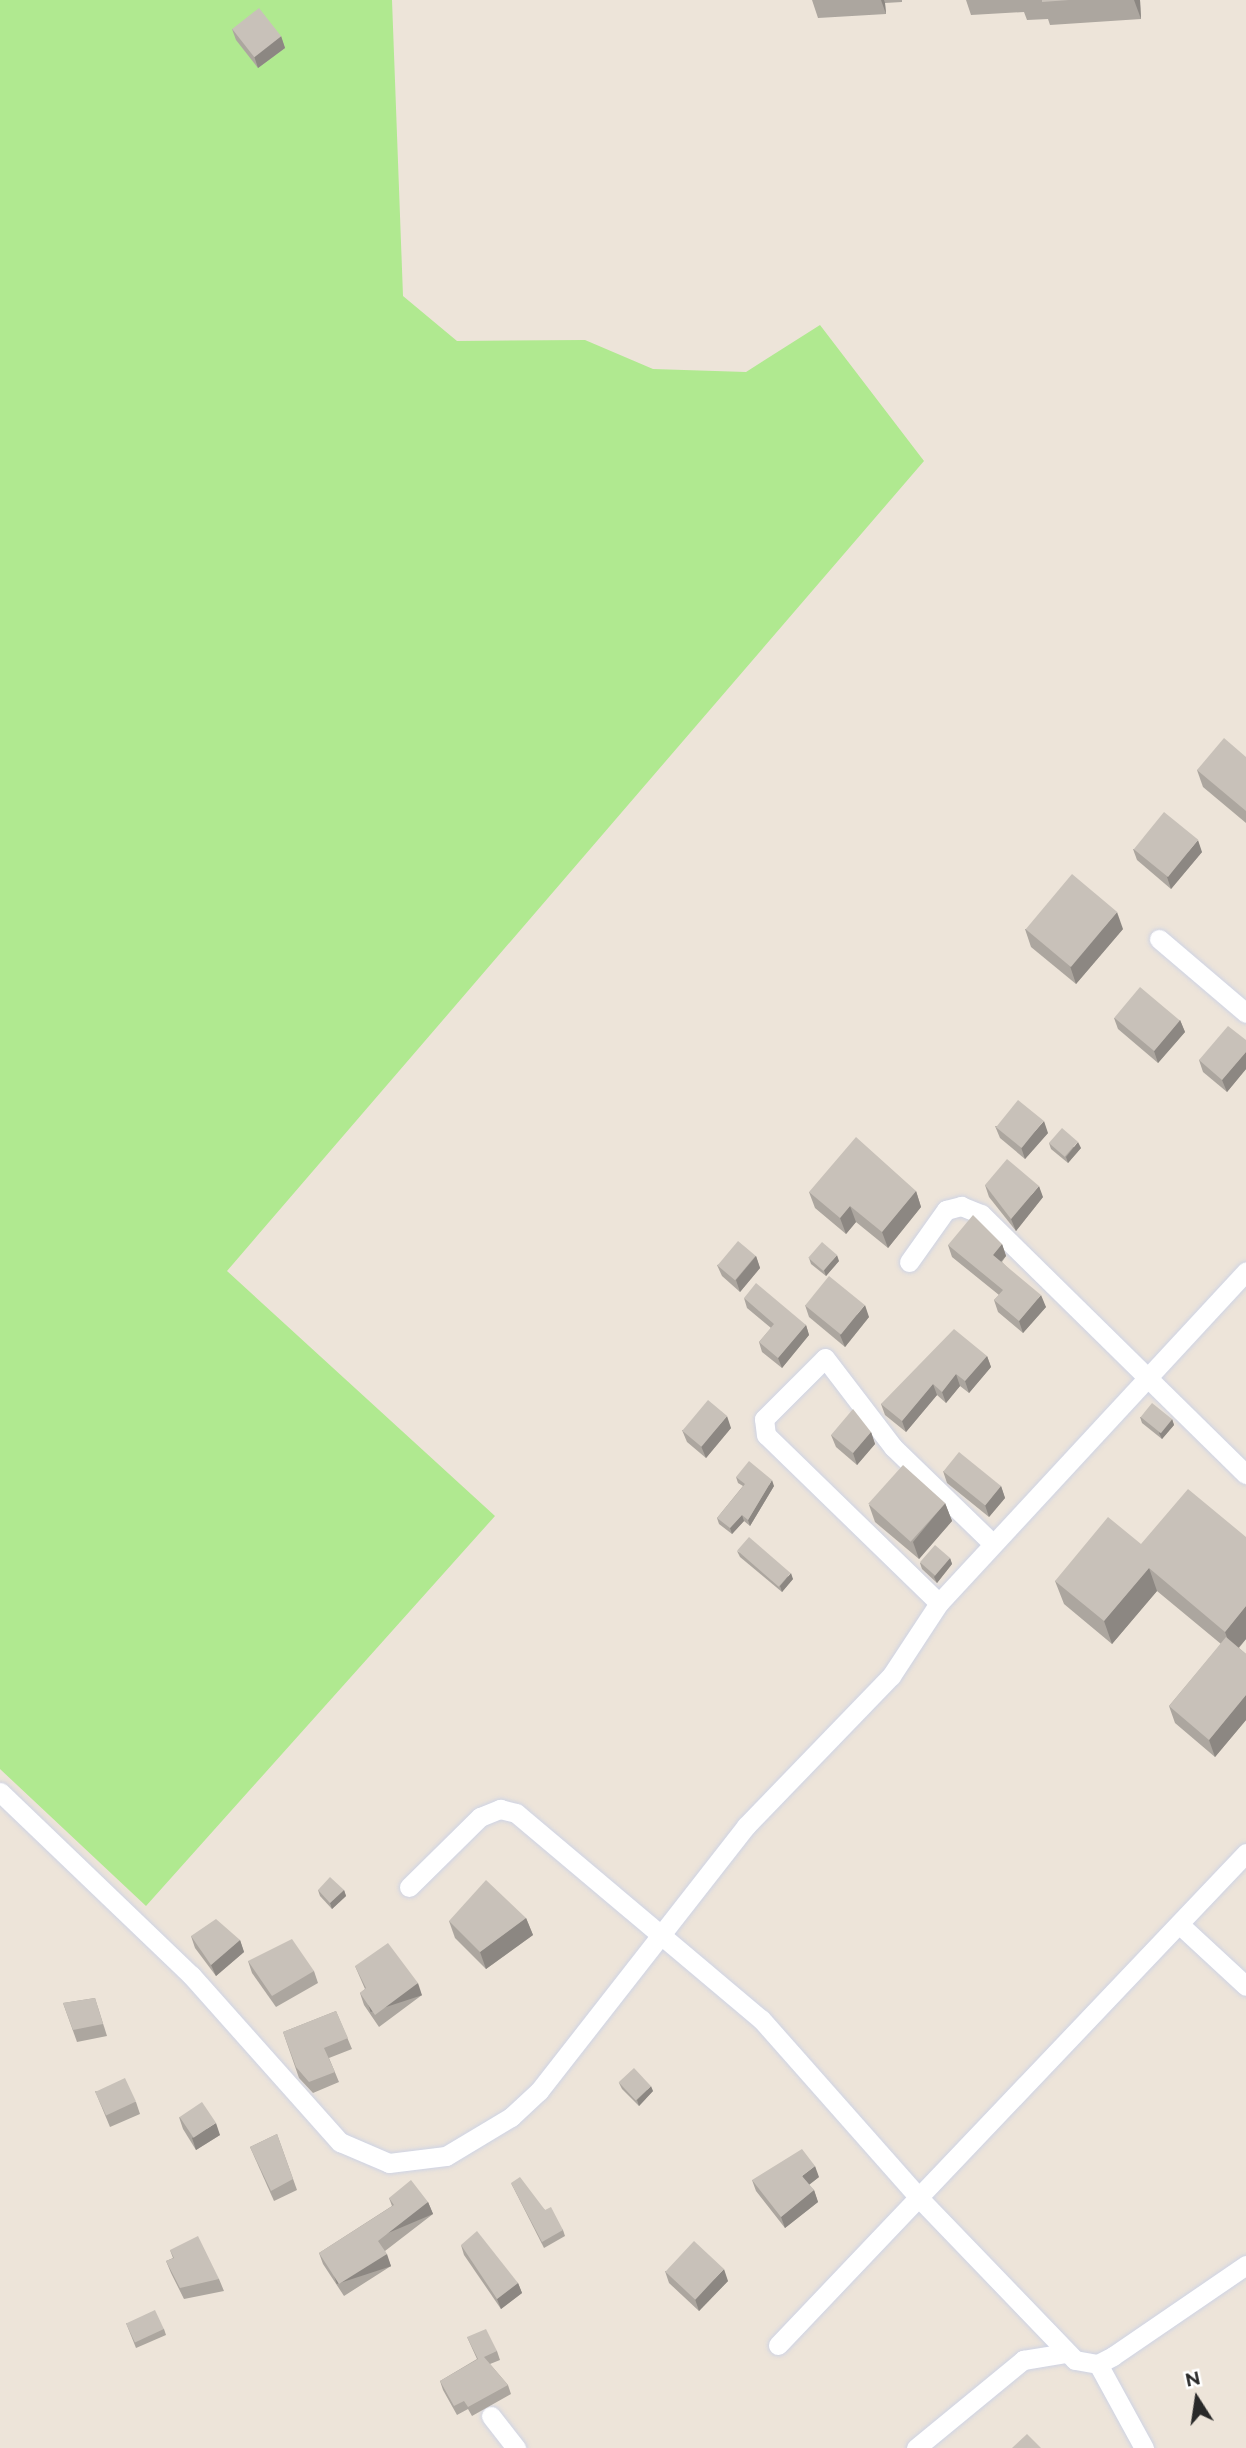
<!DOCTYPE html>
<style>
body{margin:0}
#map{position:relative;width:1246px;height:2448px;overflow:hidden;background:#ede4d9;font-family:Raleway,sans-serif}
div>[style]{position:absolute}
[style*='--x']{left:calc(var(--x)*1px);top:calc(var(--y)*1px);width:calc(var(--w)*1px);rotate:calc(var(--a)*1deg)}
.green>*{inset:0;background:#b0e990}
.roads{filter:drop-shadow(0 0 2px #ced3e4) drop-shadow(0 0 2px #ced3e4)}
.minor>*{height:19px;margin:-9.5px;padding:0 9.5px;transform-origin:9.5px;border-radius:9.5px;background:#fff}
.wall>*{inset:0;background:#aca69f}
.shaded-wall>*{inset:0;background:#8c8782;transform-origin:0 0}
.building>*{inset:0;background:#c8c1b9;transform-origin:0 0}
span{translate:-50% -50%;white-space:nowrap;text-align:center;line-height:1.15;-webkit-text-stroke:5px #fff;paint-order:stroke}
.north{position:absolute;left:1162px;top:2364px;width:70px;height:70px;-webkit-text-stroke:5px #fff;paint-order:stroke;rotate:348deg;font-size:19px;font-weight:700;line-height:28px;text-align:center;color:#292929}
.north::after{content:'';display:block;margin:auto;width:24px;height:32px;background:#292929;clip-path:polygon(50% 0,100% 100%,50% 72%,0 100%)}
</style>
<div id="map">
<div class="green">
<div style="clip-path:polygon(0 0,392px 0,403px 296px,457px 341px,585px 340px,653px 369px,746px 372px,820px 325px,924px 461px,227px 1271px,495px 1516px,146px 1906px,0 1769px)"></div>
</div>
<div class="roads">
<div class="minor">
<div style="--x:1159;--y:939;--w:114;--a:40.4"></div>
<div style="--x:909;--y:1262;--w:64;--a:-54.6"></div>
<div style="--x:946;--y:1210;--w:16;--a:-15"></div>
<div style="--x:961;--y:1206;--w:22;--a:22"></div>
<div style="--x:981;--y:1214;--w:371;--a:44.5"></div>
<div style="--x:939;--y:1603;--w:241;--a:-135.8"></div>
<div style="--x:766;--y:1435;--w:16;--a:-97"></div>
<div style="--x:764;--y:1419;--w:86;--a:-45"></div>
<div style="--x:825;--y:1358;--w:112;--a:52.6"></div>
<div style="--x:893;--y:1447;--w:138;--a:44.1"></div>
<div style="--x:0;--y:1792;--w:265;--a:43.8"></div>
<div style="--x:191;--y:1975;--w:224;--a:48.3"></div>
<div style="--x:340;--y:2142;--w:53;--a:23.2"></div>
<div style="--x:389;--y:2163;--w:57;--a:-7"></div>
<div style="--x:446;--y:2156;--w:76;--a:-31"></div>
<div style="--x:511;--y:2117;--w:38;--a:-43"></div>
<div style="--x:539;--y:2091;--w:336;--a:-52"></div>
<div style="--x:746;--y:1826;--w:209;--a:-46"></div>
<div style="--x:891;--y:1676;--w:87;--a:-56.7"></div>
<div style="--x:939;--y:1603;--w:452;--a:-47.2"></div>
<div style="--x:409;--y:1887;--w:100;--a:-44.6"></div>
<div style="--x:480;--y:1817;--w:22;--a:-22"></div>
<div style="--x:500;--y:1809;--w:16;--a:14"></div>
<div style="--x:516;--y:1813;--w:320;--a:40.1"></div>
<div style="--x:761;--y:2019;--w:240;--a:48.5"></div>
<div style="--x:920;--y:2199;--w:223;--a:46.1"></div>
<div style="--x:1075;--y:2360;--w:23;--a:10"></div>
<div style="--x:1098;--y:2364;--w:17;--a:-28"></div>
<div style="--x:1113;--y:2356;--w:161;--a:-34.4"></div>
<div style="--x:1179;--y:1924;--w:91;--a:42.8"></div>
<div style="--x:778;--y:2345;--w:679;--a:-46.43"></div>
<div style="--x:1098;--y:2364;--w:96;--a:61.3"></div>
<div style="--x:491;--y:2416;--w:41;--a:52"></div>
<div style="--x:916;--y:2448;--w:139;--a:-39.4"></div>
<div style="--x:1023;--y:2360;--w:44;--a:-9.2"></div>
</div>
</div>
<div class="wall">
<div style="clip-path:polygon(812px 0,902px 0,902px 2px,885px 3px,886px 14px,818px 18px)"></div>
<div style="clip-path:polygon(966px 0,1140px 0,1141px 19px,1050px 25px,1048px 19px,1027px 20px,1024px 12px,971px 15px)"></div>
<div style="clip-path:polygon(232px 29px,281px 36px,285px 48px,258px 68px,236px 40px)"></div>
<div style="clip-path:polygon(1246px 757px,1246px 823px,1203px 787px,1197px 770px)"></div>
<div style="clip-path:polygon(1133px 849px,1202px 852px,1171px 889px,1137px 860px)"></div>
<div style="clip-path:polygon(1025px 929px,1123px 929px,1076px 984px,1031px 947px)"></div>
<div style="clip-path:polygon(1114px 1018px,1180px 1020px,1185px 1032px,1158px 1063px,1118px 1029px)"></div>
<div style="clip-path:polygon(1246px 1040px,1246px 1069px,1227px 1092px,1203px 1072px,1199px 1060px)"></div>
<div style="clip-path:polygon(995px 1126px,1048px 1133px,1025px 1159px,1000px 1138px)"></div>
<div style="clip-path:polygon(1049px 1143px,1081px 1148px,1068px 1163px,1051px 1149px)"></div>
<div style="clip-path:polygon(985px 1185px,1043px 1197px,1016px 1231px,989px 1197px)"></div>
<div style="clip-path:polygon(916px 1191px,921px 1207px,888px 1248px,856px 1222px,846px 1234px,815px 1208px,809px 1192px)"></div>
<div style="clip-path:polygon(1002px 1244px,1006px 1256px,1002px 1262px,1046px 1307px,1023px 1333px,998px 1312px,994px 1300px,999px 1295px,952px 1257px,948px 1245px)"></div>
<div style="clip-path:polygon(756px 1256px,760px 1268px,740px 1292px,722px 1276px,717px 1265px)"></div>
<div style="clip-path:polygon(809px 1258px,839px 1261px,826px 1276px,811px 1264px)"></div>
<div style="clip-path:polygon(744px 1298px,806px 1325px,809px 1335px,782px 1368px,762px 1352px,759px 1342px,771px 1328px,747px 1308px)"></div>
<div style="clip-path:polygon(805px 1305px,869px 1317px,845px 1347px,809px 1317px)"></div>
<div style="clip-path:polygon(987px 1356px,991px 1367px,969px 1393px,960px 1386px,946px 1403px,937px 1395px,906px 1432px,885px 1415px,881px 1404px)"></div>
<div style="clip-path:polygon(1140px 1417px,1172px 1419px,1174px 1425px,1162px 1439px,1142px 1423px)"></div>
<div style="clip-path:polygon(731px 1428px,706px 1458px,687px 1442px,682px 1430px)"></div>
<div style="clip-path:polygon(871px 1432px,875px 1444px,857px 1465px,836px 1447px,831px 1435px)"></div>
<div style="clip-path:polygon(943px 1471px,1001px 1486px,1005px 1498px,989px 1517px,947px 1483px)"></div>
<div style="clip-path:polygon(736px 1477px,774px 1486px,750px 1526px,744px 1521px,732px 1534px,719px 1524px,717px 1518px,743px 1486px,738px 1483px)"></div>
<div style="clip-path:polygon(945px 1503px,952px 1521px,919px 1559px,875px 1522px,869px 1505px)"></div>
<div style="clip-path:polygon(1246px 1537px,1246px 1639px,1239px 1648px,1246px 1654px,1246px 1720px,1215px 1757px,1175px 1723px,1169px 1706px,1221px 1644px,1157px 1591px,1112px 1644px,1064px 1604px,1055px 1581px,1141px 1544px)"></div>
<div style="clip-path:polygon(737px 1551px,793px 1579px,782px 1592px,740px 1557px)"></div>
<div style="clip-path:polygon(950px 1558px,952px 1564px,937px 1583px,922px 1569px,920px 1563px)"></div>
<div style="clip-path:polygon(318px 1890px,344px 1890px,346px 1896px,332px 1909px,320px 1896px)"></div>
<div style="clip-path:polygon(526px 1918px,533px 1935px,486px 1969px,455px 1938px,449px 1921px)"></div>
<div style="clip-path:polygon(191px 1936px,240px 1940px,244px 1952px,216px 1976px,195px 1948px)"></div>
<div style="clip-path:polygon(248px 1961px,314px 1971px,318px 1983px,276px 2007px,252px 1973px)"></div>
<div style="clip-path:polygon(355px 1966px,422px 1995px,379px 2027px,364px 2005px,360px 1993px,365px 1989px)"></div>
<div style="clip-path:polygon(95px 1998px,107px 2036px,77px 2042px,63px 2003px)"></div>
<div style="clip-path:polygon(336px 2011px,352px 2049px,329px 2058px,339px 2082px,313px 2093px,299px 2078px,283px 2032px)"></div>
<div style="clip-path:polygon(619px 2083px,653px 2091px,639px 2106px,622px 2089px)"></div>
<div style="clip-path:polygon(95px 2091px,136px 2102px,140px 2114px,110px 2127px)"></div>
<div style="clip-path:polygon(179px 2117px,220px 2135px,196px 2150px,183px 2129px)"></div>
<div style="clip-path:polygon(277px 2134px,297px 2190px,274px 2201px,250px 2147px)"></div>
<div style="clip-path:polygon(819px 2177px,809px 2185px,814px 2190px,818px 2202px,785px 2228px,756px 2191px,752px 2180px)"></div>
<div style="clip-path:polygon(511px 2183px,545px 2210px,563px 2230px,565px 2236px,544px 2248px)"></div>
<div style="clip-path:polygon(389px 2198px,428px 2202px,433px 2214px,385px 2251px,391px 2266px,344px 2296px,323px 2264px,319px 2253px,392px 2206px)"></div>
<div style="clip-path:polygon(461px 2245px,518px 2283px,522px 2293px,501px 2309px,464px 2255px)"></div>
<div style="clip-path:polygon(170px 2250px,219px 2279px,224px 2291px,184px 2299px,171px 2273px,166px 2261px,173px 2258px)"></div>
<div style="clip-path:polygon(665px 2271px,728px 2281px,699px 2311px,669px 2283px)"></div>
<div style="clip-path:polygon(126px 2323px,164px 2329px,166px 2335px,136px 2348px)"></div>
<div style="clip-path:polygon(467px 2337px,497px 2351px,500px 2360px,490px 2364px,508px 2385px,511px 2394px,472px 2416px,468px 2409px,457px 2415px,443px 2390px,440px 2381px,477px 2359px)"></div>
</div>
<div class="shaded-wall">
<div style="clip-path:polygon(881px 0,884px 0,885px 3px,886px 14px)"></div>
<div style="clip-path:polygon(1134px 0,1140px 0,1141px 19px)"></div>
<div style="clip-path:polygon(281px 36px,285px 48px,258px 68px,254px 56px)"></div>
<div style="clip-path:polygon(1198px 840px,1202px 852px,1171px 889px,1167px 877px)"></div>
<div style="clip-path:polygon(1117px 912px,1123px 929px,1076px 984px,1070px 966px)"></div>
<div style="clip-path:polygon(1180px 1020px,1185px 1032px,1158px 1063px,1154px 1051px)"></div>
<div style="clip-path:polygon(1246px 1052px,1246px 1069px,1227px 1092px,1222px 1080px)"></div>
<div style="clip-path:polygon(1044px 1121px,1048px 1133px,1025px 1159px,1021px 1147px)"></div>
<div style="clip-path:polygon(1078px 1142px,1081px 1148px,1068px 1163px,1066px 1157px)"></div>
<div style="clip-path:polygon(1039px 1186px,1043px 1197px,1016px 1231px,1011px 1219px)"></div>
<div style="clip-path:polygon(916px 1191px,921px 1207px,888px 1248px,882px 1232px)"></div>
<div style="clip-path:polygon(850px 1206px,856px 1222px,846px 1234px,840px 1218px)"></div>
<div style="clip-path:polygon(1002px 1244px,1006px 1256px,997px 1266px,993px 1255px)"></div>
<div style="clip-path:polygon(837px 1255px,839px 1261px,826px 1276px,824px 1270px)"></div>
<div style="clip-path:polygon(756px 1256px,760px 1268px,740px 1292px,736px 1280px)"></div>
<div style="clip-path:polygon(1041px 1295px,1046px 1307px,1023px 1333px,1019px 1321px)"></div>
<div style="clip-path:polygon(865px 1305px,869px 1317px,845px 1347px,840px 1335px)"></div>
<div style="clip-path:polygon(806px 1325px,809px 1335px,782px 1368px,778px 1358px)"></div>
<div style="clip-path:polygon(987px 1356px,991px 1367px,969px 1393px,965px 1381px)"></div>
<div style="clip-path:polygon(956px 1374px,960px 1386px,946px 1403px,942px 1392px)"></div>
<div style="clip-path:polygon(933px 1384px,937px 1395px,906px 1432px,902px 1421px)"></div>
<div style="clip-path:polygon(727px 1416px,731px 1428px,706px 1458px,701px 1446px)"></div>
<div style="clip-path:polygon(1172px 1419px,1174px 1425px,1162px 1439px,1159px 1433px)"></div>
<div style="clip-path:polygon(871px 1432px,875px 1444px,857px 1465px,853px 1453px)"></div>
<div style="clip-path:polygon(772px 1480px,774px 1486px,750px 1526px,748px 1520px)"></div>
<div style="clip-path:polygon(1001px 1486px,1005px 1498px,989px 1517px,985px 1505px)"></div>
<div style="clip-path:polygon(945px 1503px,952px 1521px,919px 1559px,913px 1542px)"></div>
<div style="clip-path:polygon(742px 1515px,744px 1521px,732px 1534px,730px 1528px)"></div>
<div style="clip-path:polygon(950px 1558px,952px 1564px,937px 1583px,934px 1577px)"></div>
<div style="clip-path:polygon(1149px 1568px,1157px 1591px,1112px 1644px,1104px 1621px)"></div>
<div style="clip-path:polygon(791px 1573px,793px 1579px,782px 1592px,780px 1586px)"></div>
<div style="clip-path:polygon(1246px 1606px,1246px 1639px,1233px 1654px,1225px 1632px)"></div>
<div style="clip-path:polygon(1246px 1695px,1246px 1720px,1215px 1757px,1209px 1740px)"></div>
<div style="clip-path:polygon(344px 1890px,346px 1896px,332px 1909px,330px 1903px)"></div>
<div style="clip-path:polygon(526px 1918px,533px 1935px,486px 1969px,480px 1952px)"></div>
<div style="clip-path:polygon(240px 1940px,244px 1952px,216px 1976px,211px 1965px)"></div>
<div style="left:418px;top:1983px;width:13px;height:54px;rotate:72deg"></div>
<div style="clip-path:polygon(651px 2086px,653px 2091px,639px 2106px,637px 2100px)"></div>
<div style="clip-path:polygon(216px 2123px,220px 2135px,196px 2150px,192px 2138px)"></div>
<div style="clip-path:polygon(815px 2166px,819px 2177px,806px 2187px,802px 2176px)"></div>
<div style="clip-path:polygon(814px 2190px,818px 2202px,785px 2228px,781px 2217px)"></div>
<div style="left:428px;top:2202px;width:13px;height:63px;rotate:67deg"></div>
<div style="left:387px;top:2254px;width:13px;height:57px;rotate:72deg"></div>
<div style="clip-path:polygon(724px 2269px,728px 2281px,699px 2311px,695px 2299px)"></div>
<div style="clip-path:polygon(518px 2283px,522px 2293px,501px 2309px,497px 2299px)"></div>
</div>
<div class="building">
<div style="clip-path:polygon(1042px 0,1069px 0,1042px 2px)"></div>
<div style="left:259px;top:8px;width:36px;height:34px;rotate:52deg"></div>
<div style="clip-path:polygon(1224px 738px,1246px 757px,1246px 811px,1197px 770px)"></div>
<div style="left:1164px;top:812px;width:44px;height:48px;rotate:39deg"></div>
<div style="left:1072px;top:874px;width:59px;height:72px;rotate:40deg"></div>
<div style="left:1140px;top:987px;width:52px;height:40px;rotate:40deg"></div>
<div style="clip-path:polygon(1228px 1026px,1246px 1040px,1246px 1052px,1222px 1080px,1199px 1060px)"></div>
<div style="left:1018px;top:1100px;width:33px;height:35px;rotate:39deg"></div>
<div style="left:1062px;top:1128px;width:21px;height:20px;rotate:41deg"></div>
<div style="clip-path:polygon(856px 1137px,916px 1191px,882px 1232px,850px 1206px,840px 1218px,809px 1192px)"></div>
<div style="clip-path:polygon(1007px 1159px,1039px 1186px,1011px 1219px,985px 1185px)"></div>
<div style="clip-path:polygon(973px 1215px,1002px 1244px,993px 1255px,1041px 1295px,1019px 1321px,994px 1300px,1003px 1290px,948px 1245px)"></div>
<div style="left:738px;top:1241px;width:23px;height:32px;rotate:40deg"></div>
<div style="left:822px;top:1242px;width:20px;height:21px;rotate:41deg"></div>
<div style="left:829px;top:1276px;width:46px;height:38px;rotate:39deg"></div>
<div style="clip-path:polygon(756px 1283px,806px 1325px,778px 1358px,759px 1342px,774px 1324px,744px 1298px)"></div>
<div style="clip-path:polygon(954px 1329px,987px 1356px,965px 1381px,956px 1374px,942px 1392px,933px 1384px,902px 1421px,881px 1404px)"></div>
<div style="left:708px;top:1400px;width:25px;height:40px;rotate:40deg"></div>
<div style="left:1152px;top:1403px;width:26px;height:18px;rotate:39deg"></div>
<div style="clip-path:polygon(853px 1409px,871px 1432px,853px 1453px,831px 1435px)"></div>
<div style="left:959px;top:1452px;width:54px;height:25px;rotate:39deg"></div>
<div style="clip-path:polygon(749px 1461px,772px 1480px,748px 1520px,742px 1515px,730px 1528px,717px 1518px,745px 1484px,736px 1477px)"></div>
<div style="left:903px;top:1465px;width:57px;height:52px;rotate:42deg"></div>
<div style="clip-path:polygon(1188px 1489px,1246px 1537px,1246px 1606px,1225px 1632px,1149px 1568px,1104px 1621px,1055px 1581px,1108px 1517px,1141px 1544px)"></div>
<div style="left:749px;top:1537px;width:55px;height:18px;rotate:41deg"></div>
<div style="left:935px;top:1545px;width:20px;height:23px;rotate:41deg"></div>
<div style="clip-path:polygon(1226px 1637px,1246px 1654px,1246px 1695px,1209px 1740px,1169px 1706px)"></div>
<div style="clip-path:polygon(330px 1877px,344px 1890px,330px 1903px,318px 1890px)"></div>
<div style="clip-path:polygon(486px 1880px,526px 1918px,480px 1952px,449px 1921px)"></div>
<div style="clip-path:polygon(216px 1919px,240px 1940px,211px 1965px,191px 1936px)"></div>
<div style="clip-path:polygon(292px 1939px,314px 1971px,272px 1996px,248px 1961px)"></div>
<div style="clip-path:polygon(388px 1943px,418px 1983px,375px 2015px,360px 1993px,366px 1988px,355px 1966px)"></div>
<div style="clip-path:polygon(95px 1998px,103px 2024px,73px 2030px,63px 2003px)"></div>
<div style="clip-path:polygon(336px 2011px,348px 2038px,324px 2048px,335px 2072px,309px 2082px,296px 2067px,283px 2032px)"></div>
<div style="left:634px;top:2068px;width:25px;height:21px;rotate:47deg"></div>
<div style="left:125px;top:2078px;width:26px;height:33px;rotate:65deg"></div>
<div style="left:202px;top:2102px;width:25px;height:27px;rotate:56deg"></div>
<div style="clip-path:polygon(277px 2134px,293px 2179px,271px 2191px,250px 2147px)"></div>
<div style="clip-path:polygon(802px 2149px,815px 2166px,802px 2176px,814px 2190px,781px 2217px,752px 2180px)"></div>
<div style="clip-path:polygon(520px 2177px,545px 2210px,551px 2207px,563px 2230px,542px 2242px,511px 2183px)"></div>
<div style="clip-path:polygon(411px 2180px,428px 2202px,378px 2241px,387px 2254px,339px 2284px,319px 2253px,394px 2205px,389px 2198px)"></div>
<div style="clip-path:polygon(477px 2231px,518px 2283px,497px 2299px,461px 2245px)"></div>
<div style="clip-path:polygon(198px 2236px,219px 2279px,180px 2288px,166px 2261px,174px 2258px,170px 2250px)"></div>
<div style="left:694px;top:2241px;width:41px;height:42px;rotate:43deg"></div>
<div style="left:155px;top:2310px;width:21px;height:32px;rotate:65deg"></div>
<div style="clip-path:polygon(486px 2329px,497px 2351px,484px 2357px,508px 2385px,468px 2407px,464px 2401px,454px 2406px,440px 2381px,478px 2359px,467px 2337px)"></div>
<div style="clip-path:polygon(1027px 2434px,1041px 2448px,1012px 2448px)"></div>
</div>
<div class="north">N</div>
</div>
